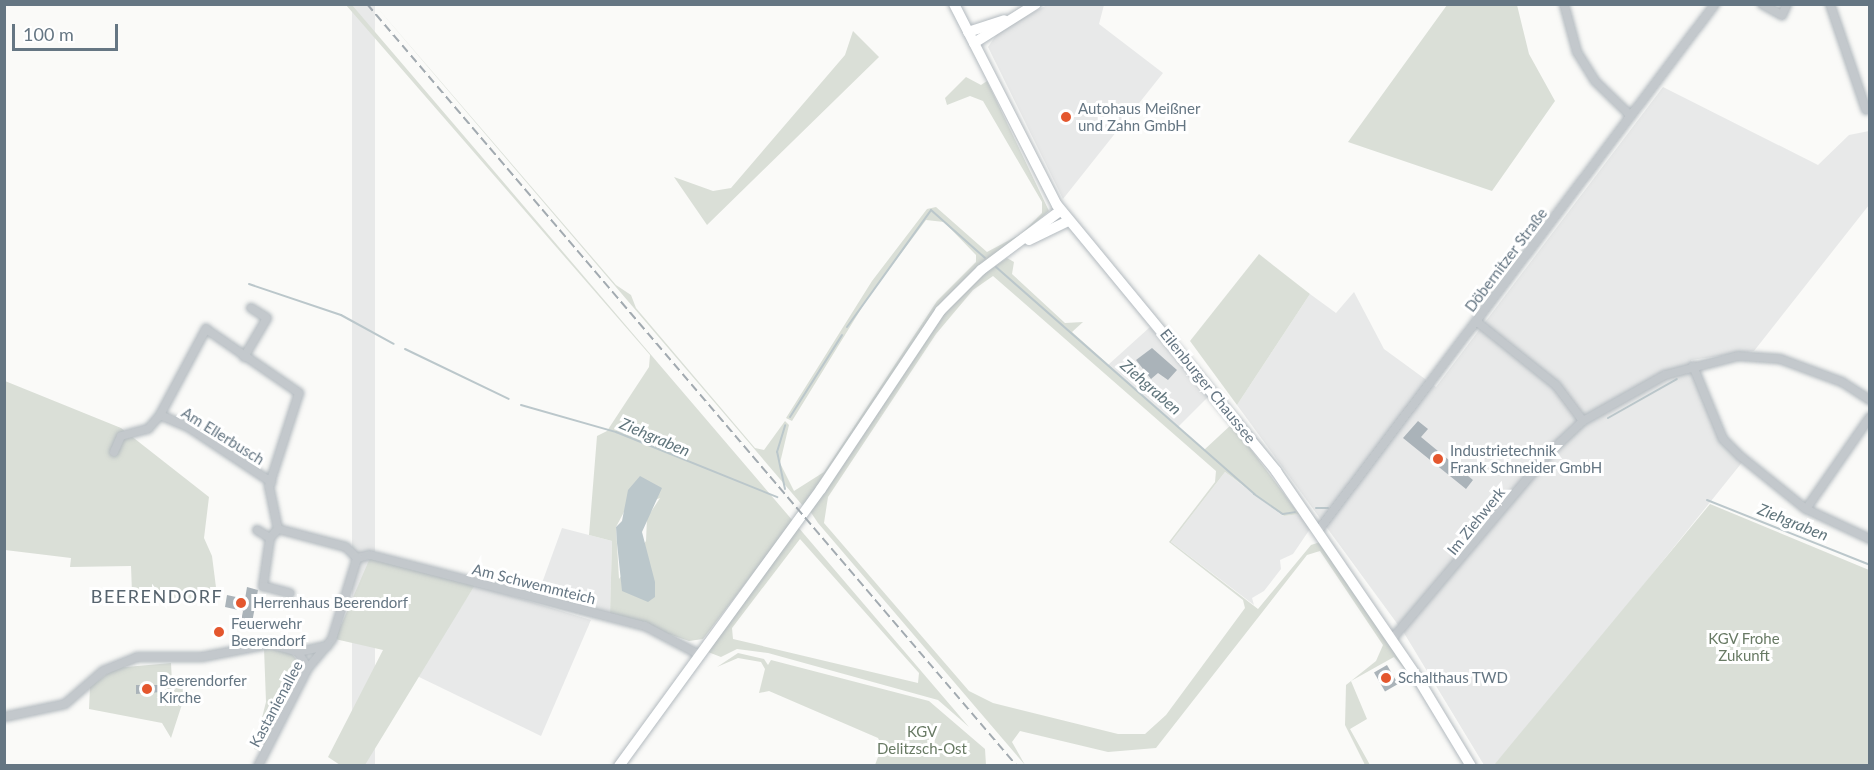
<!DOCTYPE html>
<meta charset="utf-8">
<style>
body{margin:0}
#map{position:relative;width:1874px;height:770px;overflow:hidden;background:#fafaf8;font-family:Lato,sans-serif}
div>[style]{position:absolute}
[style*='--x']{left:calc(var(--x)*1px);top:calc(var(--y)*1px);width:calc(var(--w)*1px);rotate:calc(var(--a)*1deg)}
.built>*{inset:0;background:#e8e9e9;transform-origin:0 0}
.green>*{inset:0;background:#dadfd7}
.water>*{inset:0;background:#bbc7cb}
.stream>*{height:2px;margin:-1px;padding:0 1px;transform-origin:1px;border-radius:1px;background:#bbc7cb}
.building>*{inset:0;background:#aab3b9;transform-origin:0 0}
.roads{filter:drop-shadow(0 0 2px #b3babf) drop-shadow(0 0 2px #b3babf)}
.street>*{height:8px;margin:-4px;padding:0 4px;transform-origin:4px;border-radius:4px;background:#c3c8cc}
.secondary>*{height:10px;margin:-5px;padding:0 5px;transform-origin:5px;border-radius:5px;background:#fff}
.rail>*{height:2px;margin-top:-1px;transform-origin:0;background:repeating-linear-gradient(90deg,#a2aab0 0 9px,transparent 0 13.5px)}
.dots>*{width:16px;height:16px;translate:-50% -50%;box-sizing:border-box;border:3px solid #fff;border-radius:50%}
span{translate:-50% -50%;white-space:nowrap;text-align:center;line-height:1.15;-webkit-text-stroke:6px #fff;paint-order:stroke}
.poi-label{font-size:15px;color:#657683}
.left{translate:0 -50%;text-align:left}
.street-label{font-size:15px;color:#657683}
.park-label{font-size:15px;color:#687a64}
.water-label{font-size:16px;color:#60757c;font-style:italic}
.quarter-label{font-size:18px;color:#57646e;letter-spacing:1.5px}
.frame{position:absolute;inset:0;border:6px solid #657683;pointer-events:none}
.scale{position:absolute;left:12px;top:24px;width:106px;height:27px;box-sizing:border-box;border:3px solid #657683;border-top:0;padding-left:8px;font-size:18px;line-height:21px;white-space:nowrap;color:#657683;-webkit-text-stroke:4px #fff;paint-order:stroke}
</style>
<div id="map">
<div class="built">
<div style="left:352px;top:5px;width:23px;height:994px"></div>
<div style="clip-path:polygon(1047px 5px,1104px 5px,1099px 24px,1163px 73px,1063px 199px,988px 47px,999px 31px)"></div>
<div style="clip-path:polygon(1663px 87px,1818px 165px,1849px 135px,1869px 131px,1869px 205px,1754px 351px,1691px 360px,1721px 441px,1744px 460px,1534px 721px,1494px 765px,1484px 765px,1404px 633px,1237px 405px,1310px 294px,1336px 313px,1354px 292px,1384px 349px,1436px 387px)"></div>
<div style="clip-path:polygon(1150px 327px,1209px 396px,1178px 427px,1108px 365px)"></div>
<div style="clip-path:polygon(1225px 472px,1283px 516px,1299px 514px,1310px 529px,1293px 554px,1280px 560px,1281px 569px,1264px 591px,1252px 598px,1254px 605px,1171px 542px)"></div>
<div style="clip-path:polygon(562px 528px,612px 541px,610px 614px,538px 594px)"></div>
<div style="clip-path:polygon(475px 585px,591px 620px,541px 736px,417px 676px)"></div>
</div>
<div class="green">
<div style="clip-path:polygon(evenodd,346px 5px,352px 5px,793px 521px,703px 639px,689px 641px,610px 614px,612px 541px,589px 535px,597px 436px,607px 431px,649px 367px,650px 355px,346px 5px,660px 498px,647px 518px,646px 541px,619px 579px,616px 527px,624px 512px,660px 498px)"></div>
<div style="clip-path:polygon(375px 5px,616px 285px,631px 295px,636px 308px,755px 448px,764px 450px,785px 421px,789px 425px,780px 463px,794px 491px,824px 472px,937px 301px,976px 262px,976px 255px,944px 222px,926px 220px,869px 296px,792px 421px,786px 418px,872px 281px,927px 209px,936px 207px,987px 252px,1021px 234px,1042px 213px,1042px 202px,983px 101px,970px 96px,947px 105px,945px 98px,966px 77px,981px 85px,987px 81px,1049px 211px,944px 299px,803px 506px)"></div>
<div style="clip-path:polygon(1447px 5px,1517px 5px,1529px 54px,1555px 101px,1492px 191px,1348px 142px)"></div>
<div style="clip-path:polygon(853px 31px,879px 57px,707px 225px,674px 177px,713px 191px,731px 188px,845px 55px)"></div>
<div style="clip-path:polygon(1259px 254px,1310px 294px,1237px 405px,1190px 341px)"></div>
<div style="clip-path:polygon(evenodd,1007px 258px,1014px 262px,1012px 274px,1065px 323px,1083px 322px,1072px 332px,1204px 450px,1232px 424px,1299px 514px,1284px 516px,1225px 472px,1171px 542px,1258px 609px,1311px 545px,1320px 542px,1410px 675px,1394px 657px,1351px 681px,1367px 719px,1350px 729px,1370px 765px,1365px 765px,1345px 725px,1346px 685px,1376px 661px,1383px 645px,1320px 551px,1307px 555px,1156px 748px,1108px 752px,1020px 731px,1012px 742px,1025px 765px,818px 523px,810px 511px,946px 309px,967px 286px,1007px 258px,993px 276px,1216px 471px,1215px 482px,1169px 542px,1243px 600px,1245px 608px,1166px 715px,1145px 734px,1118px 734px,993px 703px,969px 691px,824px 523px,828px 497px,936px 334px,973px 290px,993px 276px)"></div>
<div style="clip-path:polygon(5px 381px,121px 428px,209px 497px,204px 538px,212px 556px,218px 603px,132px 593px,131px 566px,70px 567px,71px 558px,5px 550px)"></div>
<div style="clip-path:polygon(1710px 504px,1869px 570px,1869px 765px,1494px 765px)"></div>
<div style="clip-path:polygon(evenodd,798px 527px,969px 727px,938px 700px,768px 653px,737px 649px,721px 657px,708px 652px,798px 527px,800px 539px,919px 673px,918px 683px,733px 639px,732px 628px,800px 539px)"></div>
<div style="clip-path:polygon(370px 558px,475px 585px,365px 765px,340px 765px,328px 757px,383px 650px,335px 639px)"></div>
<div style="clip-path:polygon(264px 648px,291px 653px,303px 667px,262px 751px,254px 749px,266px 702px)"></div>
<div style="clip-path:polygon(738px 653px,764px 659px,768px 665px,771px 660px,929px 701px,985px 749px,986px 765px,875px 765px,882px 746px,878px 738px,769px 691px,759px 693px,765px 669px,761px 662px,738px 658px,717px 667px)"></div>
<div style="clip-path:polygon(171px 663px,172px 682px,187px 683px,187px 689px,171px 738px,162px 723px,89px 709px,90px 687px,115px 668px)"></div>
</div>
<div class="water">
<div style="clip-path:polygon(640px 476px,662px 488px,642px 532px,655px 582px,655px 597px,648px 602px,622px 591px,617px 543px,616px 527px,622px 521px,628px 490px)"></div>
</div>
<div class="stream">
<div style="--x:996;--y:267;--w:344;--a:41.3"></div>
<div style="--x:1254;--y:494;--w:35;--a:35"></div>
<div style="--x:1283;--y:514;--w:12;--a:-9"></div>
<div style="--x:249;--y:284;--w:97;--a:18.6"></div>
<div style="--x:341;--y:315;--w:60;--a:28.7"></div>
<div style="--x:847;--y:327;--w:144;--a:-54.3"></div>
<div style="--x:931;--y:210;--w:72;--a:41.6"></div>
<div style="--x:405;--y:349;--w:115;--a:25.7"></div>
<div style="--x:521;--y:405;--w:99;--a:15.9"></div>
<div style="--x:616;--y:432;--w:174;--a:22"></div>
<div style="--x:790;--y:417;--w:97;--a:-57.6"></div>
<div style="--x:1608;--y:418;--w:79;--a:-29.5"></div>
<div style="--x:785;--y:489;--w:38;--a:-102"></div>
<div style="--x:777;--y:452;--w:28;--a:-73"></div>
<div style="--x:1707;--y:500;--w:175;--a:21.7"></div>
<div style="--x:1316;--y:508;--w:12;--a:0"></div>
</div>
<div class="building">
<div style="clip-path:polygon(1152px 348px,1177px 370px,1168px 380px,1158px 373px,1151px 379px,1136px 360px)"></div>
<div style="clip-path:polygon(1418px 421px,1428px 429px,1421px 437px,1473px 480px,1466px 489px,1403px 438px)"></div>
<div style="clip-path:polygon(247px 587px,258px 590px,252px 623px,241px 621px,243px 611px,225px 607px,227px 595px,245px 599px)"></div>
<div style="left:1387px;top:665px;width:22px;height:15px;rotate:60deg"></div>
<div style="clip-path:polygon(136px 685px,161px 685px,161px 692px,136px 694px)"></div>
</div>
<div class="roads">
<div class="street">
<div style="--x:1564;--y:4;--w:50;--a:74.8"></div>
<div style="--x:1577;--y:52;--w:34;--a:58"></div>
<div style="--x:1595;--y:81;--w:50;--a:44.2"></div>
<div style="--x:1762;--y:4;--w:23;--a:29"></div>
<div style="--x:1782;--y:15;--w:12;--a:-66"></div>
<div style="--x:1830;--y:4;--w:112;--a:71.2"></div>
<div style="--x:1476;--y:321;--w:102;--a:38.7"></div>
<div style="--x:1556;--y:385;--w:45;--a:53.1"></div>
<div style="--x:244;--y:357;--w:45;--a:-59.5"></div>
<div style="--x:267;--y:318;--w:19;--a:-148"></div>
<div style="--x:1693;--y:366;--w:79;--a:67.7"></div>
<div style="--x:1723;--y:439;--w:24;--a:45"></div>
<div style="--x:1740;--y:456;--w:85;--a:38.8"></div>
<div style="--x:1806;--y:509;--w:71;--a:25.1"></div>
<div style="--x:160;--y:415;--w:30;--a:23"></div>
<div style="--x:188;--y:427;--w:100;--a:33.5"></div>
<div style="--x:114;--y:452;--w:17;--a:-66"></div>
<div style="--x:121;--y:436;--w:28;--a:-15"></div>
<div style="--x:148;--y:429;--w:18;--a:-49"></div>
<div style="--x:160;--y:415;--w:98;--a:-61.9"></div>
<div style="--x:206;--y:329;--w:113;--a:34.5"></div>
<div style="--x:299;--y:393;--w:98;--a:107.9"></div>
<div style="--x:269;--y:486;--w:44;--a:78.2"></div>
<div style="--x:278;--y:529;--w:70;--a:14.8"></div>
<div style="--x:346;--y:547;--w:16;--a:45"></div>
<div style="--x:1806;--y:509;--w:112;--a:-55.2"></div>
<div style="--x:278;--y:529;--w:12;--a:132"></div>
<div style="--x:270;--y:538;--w:49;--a:98.3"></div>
<div style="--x:263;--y:586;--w:28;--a:15"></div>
<div style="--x:257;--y:530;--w:15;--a:32"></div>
<div style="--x:1318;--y:531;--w:660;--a:-53.01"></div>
<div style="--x:357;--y:558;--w:13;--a:-13"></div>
<div style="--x:370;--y:555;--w:284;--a:14.5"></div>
<div style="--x:645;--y:626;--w:62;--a:27.8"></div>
<div style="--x:1392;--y:639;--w:245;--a:-49.8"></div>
<div style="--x:1550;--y:452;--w:45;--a:-43.2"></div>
<div style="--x:1583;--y:421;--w:94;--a:-29.3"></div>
<div style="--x:1665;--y:375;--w:75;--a:-14.6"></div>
<div style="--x:1738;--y:356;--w:42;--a:4.1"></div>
<div style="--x:1780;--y:359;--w:66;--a:20.4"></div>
<div style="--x:1842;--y:382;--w:33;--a:33"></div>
<div style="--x:298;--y:652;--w:30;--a:-12"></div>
<div style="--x:4;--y:717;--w:62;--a:-12"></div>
<div style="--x:65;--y:704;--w:50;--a:-41"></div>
<div style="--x:103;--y:671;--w:37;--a:-22"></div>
<div style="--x:137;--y:657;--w:65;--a:0"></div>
<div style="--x:202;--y:657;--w:69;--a:-10.8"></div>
<div style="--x:270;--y:644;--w:29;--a:16"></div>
<div style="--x:298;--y:652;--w:19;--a:58"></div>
<div style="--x:258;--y:766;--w:110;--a:-63"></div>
<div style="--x:308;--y:668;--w:38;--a:-50"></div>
<div style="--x:332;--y:639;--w:85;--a:-72.8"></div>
</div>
<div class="secondary">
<div style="--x:954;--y:4;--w:226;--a:62.9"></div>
<div style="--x:1057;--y:205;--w:345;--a:50.5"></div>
<div style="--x:1276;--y:471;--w:250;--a:55.6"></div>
<div style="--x:1417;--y:677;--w:104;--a:58.8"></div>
<div style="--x:968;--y:32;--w:38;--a:-18"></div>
<div style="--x:974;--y:43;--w:73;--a:-32.2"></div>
<div style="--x:1029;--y:240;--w:43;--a:-26"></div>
<div style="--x:619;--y:766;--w:343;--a:-53.9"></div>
<div style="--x:821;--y:489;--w:214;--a:-56.2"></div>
<div style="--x:940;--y:311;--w:58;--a:-45"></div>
<div style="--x:981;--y:270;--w:99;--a:-36.8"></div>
</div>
</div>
<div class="rail">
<div style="--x:367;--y:4;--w:1002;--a:49.54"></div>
</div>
<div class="dots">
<div style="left:1066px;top:117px;background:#e4572e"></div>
<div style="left:1438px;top:459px;background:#e4572e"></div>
<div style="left:241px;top:603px;background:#e4572e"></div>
<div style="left:219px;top:632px;background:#e4572e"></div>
<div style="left:1386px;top:678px;background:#e4572e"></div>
<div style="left:147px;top:689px;background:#e4572e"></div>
</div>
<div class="poi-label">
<span class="left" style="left:1078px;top:117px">Autohaus Meißner<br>und Zahn GmbH</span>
<span class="left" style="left:1450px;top:459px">Industrietechnik<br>Frank Schneider GmbH</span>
<span class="left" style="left:253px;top:603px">Herrenhaus Beerendorf</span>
<span class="left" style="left:231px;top:632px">Feuerwehr<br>Beerendorf</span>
<span class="left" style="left:1398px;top:678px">Schalthaus TWD</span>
<span class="left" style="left:159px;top:689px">Beerendorfer<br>Kirche</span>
</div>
<div class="street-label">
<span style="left:1506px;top:260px;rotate:-53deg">Döbernitzer Straße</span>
<span style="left:1208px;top:386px;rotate:51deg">Eilenburger Chaussee</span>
<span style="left:223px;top:436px;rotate:32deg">Am Ellerbusch</span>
<span style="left:1476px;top:521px;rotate:-51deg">Im Ziehwerk</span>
<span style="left:534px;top:584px;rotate:14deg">Am Schwemmteich</span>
<span style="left:276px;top:704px;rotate:-62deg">Kastanienallee</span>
</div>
<div class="park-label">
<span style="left:1744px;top:647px">KGV Frohe<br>Zukunft</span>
<span style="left:922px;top:740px">KGV<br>Delitzsch-Ost</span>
</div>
<div class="water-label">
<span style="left:1151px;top:387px;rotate:41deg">Ziehgraben</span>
<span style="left:655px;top:437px;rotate:23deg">Ziehgraben</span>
<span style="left:1793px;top:522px;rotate:22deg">Ziehgraben</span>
</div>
<div class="quarter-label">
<span style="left:157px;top:596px">BEERENDORF</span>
</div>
<div class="frame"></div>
<div class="scale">100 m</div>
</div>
